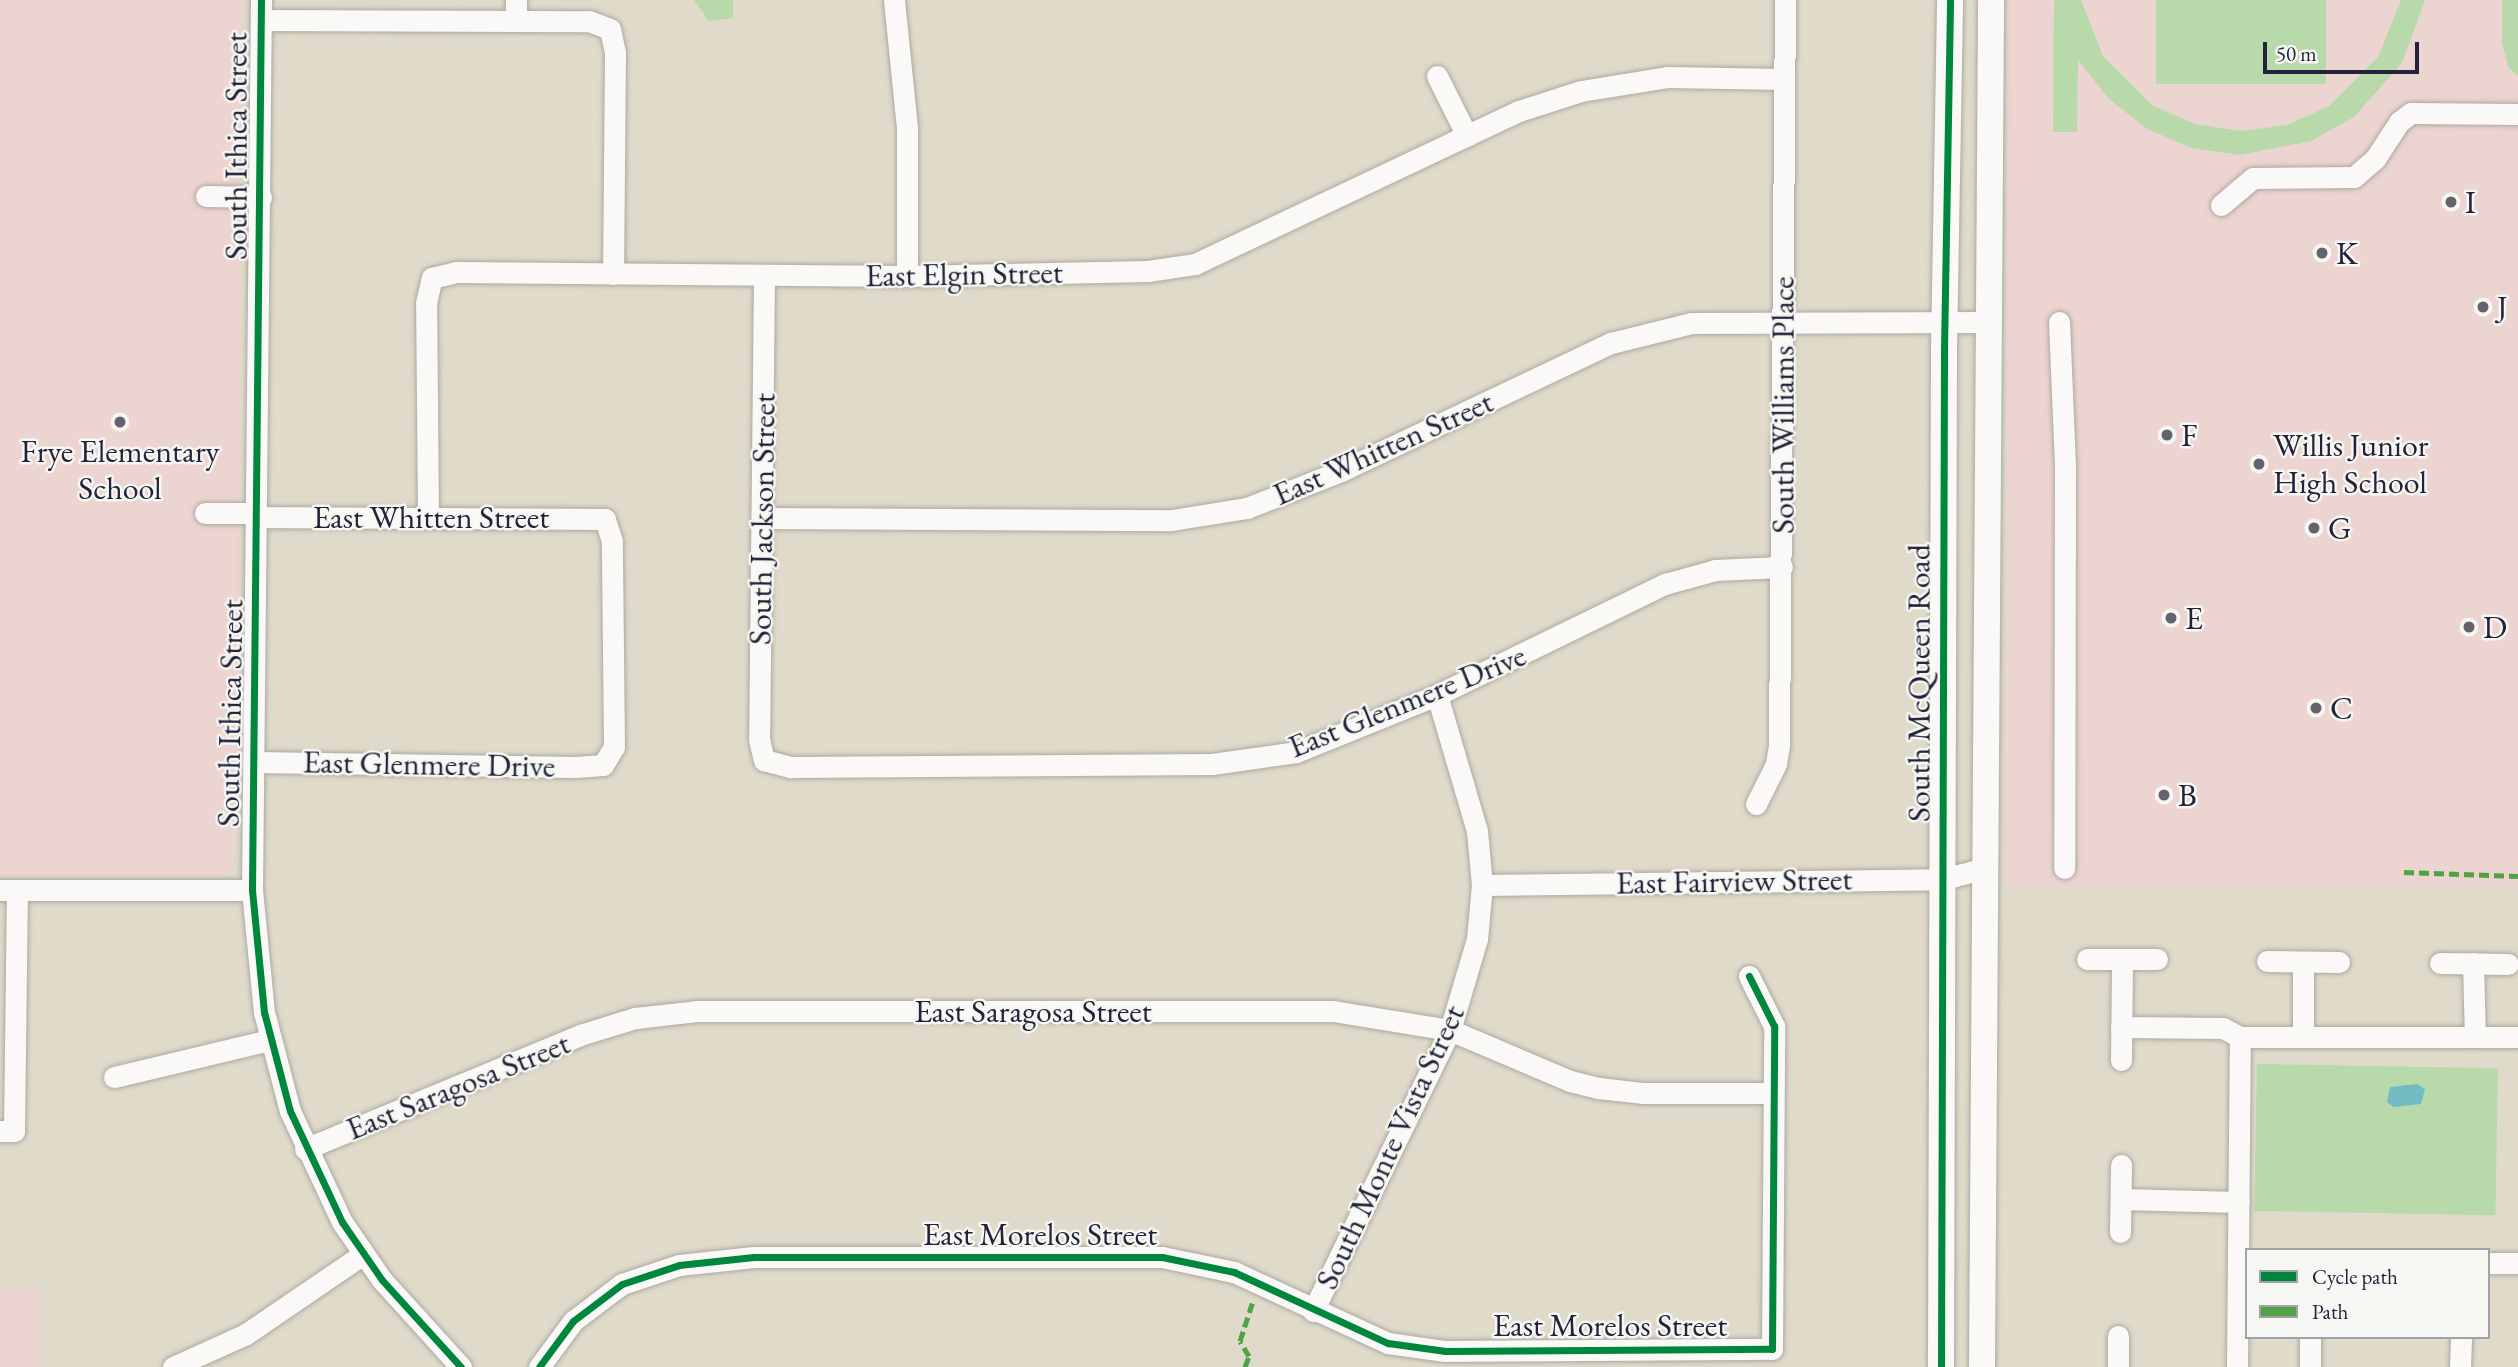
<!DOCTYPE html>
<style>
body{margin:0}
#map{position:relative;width:2518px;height:1367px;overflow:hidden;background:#dfdac9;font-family:"EB Garamond",serif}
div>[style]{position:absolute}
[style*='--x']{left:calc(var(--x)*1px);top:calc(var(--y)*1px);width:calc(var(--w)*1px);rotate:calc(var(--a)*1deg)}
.built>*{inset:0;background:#ecd4d0;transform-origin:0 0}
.green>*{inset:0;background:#b8daab;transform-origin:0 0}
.water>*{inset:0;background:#72bdc3}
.roads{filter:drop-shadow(0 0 2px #aca9a1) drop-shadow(0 0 2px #aca9a1)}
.minor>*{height:21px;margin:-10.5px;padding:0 10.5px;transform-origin:10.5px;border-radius:10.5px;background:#faf9f7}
.major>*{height:26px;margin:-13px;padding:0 13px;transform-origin:13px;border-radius:13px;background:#faf9f7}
.quiet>*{height:5px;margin-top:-2.5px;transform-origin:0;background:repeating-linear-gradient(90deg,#50a245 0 10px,transparent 0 15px)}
.cycleway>*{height:7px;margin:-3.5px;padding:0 3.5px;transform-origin:3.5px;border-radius:3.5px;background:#00873e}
.dots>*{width:19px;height:19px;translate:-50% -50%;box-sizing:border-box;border:4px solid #f6f6f2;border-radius:50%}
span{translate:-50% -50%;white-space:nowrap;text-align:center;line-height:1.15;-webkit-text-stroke:5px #f6f6f2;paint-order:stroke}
.street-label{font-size:32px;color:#22223b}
.poi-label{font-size:32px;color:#22223b}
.left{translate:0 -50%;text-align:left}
.legend{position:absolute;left:2245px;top:1248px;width:245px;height:91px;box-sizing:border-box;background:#f6f6f2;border:2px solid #a1a1a9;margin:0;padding:9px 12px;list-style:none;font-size:21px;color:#22223b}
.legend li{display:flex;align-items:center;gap:14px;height:35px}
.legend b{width:35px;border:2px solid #a1a1a9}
.scale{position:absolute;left:2263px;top:42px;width:156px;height:32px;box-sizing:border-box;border:4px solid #22223b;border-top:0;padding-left:9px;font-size:21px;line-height:24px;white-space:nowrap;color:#22223b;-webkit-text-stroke:5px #f6f6f2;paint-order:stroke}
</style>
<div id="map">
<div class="built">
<div style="clip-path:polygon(0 0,242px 0,237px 845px,230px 868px,220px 876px,0 875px)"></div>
<div style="left:2006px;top:0;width:512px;height:887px"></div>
<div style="left:0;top:1289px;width:38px;height:78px"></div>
</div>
<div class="green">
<div style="clip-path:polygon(694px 0,733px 0,733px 18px,709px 21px)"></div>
<div style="clip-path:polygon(2054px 0,2081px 0,2103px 56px,2152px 105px,2195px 124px,2240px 131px,2287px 125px,2329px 106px,2378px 57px,2401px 0,2425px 0,2402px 63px,2354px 117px,2311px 141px,2240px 155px,2192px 148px,2147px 129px,2109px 99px,2078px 60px,2077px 132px,2053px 132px)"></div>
<div style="left:2156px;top:0;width:170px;height:84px"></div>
<div style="clip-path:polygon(2502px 0,2518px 0,2518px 76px,2508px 67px,2502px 42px)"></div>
<div style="left:2257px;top:1064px;width:241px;height:147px;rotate:1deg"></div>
</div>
<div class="water">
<div style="clip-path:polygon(2417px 1084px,2425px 1089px,2421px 1104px,2393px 1107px,2387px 1102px,2390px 1087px)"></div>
</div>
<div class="roads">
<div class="minor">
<div style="--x:261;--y:0;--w:890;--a:90.58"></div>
<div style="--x:252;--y:890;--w:123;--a:84.4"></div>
<div style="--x:264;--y:1012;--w:102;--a:75.3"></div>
<div style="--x:290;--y:1111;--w:123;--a:64.9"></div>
<div style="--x:342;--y:1222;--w:70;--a:55.4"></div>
<div style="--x:382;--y:1280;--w:118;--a:47.8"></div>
<div style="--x:894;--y:0;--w:129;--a:84.2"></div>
<div style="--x:907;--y:128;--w:148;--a:90"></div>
<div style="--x:261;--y:20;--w:328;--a:0.2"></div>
<div style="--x:589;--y:21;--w:22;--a:21"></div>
<div style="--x:610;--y:29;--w:25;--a:78"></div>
<div style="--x:615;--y:53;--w:221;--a:90.5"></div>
<div style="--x:516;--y:21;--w:21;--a:-90"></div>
<div style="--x:1437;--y:76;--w:67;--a:63.4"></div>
<div style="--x:206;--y:196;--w:55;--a:1"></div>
<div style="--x:2221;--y:205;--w:42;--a:-40.2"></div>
<div style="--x:2253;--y:178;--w:101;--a:-0.6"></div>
<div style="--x:2354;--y:177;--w:28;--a:-41"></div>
<div style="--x:2375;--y:159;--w:44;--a:-57"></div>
<div style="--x:2399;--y:122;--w:15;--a:-37"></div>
<div style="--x:2411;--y:113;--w:107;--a:0.5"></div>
<div style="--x:764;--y:276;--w:463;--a:90.6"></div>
<div style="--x:759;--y:739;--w:22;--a:77"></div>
<div style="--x:764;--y:760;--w:28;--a:15"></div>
<div style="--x:791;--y:767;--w:421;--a:-0.4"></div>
<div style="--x:1212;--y:764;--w:85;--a:-8.1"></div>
<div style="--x:1296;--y:752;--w:152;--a:-22"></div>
<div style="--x:1437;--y:695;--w:254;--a:-26"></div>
<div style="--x:1665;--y:584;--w:52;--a:-15.6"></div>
<div style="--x:1715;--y:570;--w:67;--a:-2.6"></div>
<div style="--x:2059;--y:322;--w:146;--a:87.6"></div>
<div style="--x:2065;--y:468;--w:400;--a:90.1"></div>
<div style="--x:205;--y:513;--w:52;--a:0"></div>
<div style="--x:428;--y:517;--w:214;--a:-90.5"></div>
<div style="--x:426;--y:303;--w:26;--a:-77"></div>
<div style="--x:432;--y:278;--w:25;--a:-14"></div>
<div style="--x:456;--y:272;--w:451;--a:0.5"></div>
<div style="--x:907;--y:276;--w:241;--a:-1.2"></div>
<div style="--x:1148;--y:271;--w:48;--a:-8.5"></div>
<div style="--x:1195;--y:264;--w:358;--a:-25.3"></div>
<div style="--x:1519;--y:111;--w:65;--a:-17.9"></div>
<div style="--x:1581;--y:91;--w:87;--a:-9.2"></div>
<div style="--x:1667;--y:77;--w:117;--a:1"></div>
<div style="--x:764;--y:518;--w:408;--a:0.3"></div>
<div style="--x:1172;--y:520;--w:76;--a:-9.1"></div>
<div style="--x:1247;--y:508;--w:101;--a:-21.5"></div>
<div style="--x:1341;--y:471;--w:299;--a:-25.4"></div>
<div style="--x:1611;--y:343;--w:83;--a:-13.9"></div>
<div style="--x:1692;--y:323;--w:298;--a:-0.2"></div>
<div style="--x:254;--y:762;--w:321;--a:0.9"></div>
<div style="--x:575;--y:767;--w:28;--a:-4"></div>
<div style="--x:603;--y:765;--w:21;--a:-59"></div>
<div style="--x:614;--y:747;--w:206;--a:-90.6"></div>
<div style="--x:612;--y:541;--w:23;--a:-108"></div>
<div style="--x:605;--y:519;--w:348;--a:-179.7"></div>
<div style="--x:1756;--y:804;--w:45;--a:-63.4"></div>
<div style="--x:1776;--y:764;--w:18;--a:-81"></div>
<div style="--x:1779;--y:746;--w:746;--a:-89.54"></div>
<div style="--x:1482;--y:885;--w:462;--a:-0.7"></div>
<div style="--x:1944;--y:879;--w:42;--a:-15"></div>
<div style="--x:0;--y:890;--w:252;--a:0"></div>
<div style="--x:2087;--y:959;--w:70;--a:0"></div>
<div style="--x:2267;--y:961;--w:72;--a:0.8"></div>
<div style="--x:2303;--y:962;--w:75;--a:90"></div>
<div style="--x:2440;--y:963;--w:68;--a:0.8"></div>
<div style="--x:2473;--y:963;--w:74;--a:88.5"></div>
<div style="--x:2121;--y:1027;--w:102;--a:0.6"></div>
<div style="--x:2223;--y:1028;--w:19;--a:28"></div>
<div style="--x:2240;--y:1037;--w:278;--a:0"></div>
<div style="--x:2121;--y:1060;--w:101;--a:-89.4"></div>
<div style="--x:114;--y:1077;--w:159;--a:-13.4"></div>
<div style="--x:0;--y:1131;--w:14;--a:0"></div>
<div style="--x:14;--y:1131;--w:240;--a:-89.3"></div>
<div style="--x:305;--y:1149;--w:298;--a:-22.5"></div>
<div style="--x:580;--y:1035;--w:58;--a:-17.2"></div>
<div style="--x:635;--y:1018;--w:62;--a:-6.4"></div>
<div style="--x:697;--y:1011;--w:636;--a:0"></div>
<div style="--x:1333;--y:1011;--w:119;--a:9.2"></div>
<div style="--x:1450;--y:1030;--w:130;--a:23"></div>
<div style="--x:1570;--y:1081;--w:30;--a:14"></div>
<div style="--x:1599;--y:1088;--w:43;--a:6.6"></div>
<div style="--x:1642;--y:1093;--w:130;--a:0"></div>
<div style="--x:2121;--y:1199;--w:118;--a:1.5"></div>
<div style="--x:2120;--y:1232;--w:67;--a:-89.1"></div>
<div style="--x:2488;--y:1263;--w:30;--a:0"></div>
<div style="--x:1313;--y:1311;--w:313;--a:-64"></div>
<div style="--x:1450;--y:1030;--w:95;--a:-73.5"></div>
<div style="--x:1477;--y:939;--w:54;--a:-84.7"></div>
<div style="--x:1482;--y:885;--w:54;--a:-95.3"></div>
<div style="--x:1477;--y:831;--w:142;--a:-106.4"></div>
<div style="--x:2310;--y:1337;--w:30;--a:90"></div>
<div style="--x:173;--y:1367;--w:80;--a:-24.3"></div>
<div style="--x:246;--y:1334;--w:140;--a:-34.3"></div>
<div style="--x:539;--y:1367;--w:57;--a:-53.5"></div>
<div style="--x:573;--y:1321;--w:61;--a:-37.1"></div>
<div style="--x:622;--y:1284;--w:60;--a:-18.4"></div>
<div style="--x:679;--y:1265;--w:75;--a:-6.1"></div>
<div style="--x:754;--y:1257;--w:408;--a:0"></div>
<div style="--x:1162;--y:1257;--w:74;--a:11.8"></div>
<div style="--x:1234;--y:1272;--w:170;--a:24.8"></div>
<div style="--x:1388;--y:1343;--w:58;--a:8"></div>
<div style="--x:1445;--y:1351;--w:327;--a:-0.4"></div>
<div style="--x:1772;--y:1349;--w:323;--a:-89.6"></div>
<div style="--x:1774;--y:1026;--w:56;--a:-116.6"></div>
<div style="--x:2118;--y:1367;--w:31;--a:-90"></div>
<div style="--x:2237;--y:1367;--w:330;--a:-89.5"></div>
<div style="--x:2460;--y:1367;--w:29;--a:-88"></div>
</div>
<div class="major">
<div style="--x:1941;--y:1367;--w:1018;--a:-89.83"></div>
<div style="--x:1944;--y:349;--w:349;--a:-89"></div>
<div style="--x:1982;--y:1367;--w:1367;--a:-89.62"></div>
</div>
</div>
<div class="quiet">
<div style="--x:2404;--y:872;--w:114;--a:2"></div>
<div style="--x:1245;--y:1367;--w:12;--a:-70"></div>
<div style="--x:1249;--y:1356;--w:17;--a:-121"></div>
<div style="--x:1240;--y:1341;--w:42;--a:-72"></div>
</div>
<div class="cycleway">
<div style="--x:261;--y:0;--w:890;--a:90.58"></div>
<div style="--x:252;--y:890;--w:123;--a:84.4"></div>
<div style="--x:264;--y:1012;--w:102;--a:75.3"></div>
<div style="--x:290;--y:1111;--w:123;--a:64.9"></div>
<div style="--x:342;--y:1222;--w:70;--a:55.4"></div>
<div style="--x:382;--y:1280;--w:118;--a:47.8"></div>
<div style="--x:539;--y:1367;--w:57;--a:-53.5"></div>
<div style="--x:573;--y:1321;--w:61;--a:-37.1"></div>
<div style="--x:622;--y:1284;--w:60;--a:-18.4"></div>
<div style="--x:679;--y:1265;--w:75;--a:-6.1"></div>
<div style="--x:754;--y:1257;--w:408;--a:0"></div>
<div style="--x:1162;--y:1257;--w:74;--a:11.8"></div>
<div style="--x:1234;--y:1272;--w:170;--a:24.8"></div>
<div style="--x:1388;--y:1343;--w:58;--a:8"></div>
<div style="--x:1445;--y:1351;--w:327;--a:-0.4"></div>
<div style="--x:1772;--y:1349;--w:323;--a:-89.6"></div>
<div style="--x:1774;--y:1026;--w:56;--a:-116.6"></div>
<div style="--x:1941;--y:1367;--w:1018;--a:-89.83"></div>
<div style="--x:1944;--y:349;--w:349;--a:-89"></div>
</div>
<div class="dots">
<div style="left:2451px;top:202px;background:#64626d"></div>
<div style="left:2322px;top:253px;background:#64626d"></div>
<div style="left:2483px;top:307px;background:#64626d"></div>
<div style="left:120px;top:422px;background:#64626d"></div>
<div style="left:2167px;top:435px;background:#64626d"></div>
<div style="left:2259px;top:464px;background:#64626d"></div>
<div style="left:2314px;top:528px;background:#64626d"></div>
<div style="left:2171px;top:618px;background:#64626d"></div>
<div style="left:2469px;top:627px;background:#64626d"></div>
<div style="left:2316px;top:708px;background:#64626d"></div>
<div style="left:2164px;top:795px;background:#64626d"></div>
</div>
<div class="street-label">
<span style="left:236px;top:146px;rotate:-90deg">South Ithica Street</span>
<span style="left:964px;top:274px;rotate:-1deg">East Elgin Street</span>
<span style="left:1783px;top:405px;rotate:-90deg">South Williams Place</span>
<span style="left:1383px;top:448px;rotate:-24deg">East Whitten Street</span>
<span style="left:431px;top:517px">East Whitten Street</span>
<span style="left:762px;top:519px;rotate:-89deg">South Jackson Street</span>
<span style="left:1919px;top:683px;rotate:-90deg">South McQueen Road</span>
<span style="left:1407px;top:701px;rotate:-22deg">East Glenmere Drive</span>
<span style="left:230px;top:713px;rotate:-89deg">South Ithica Street</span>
<span style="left:429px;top:764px;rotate:1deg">East Glenmere Drive</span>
<span style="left:1734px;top:881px;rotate:-1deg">East Fairview Street</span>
<span style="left:1033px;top:1011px">East Saragosa Street</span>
<span style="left:458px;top:1086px;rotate:-22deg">East Saragosa Street</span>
<span style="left:1390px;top:1147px;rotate:-65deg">South Monte Vista Street</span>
<span style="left:1040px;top:1234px">East Morelos Street</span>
<span style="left:1610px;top:1325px">East Morelos Street</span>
</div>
<div class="poi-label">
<span class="left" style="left:2465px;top:202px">I</span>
<span class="left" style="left:2336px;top:253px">K</span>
<span class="left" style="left:2497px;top:307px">J</span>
<span class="left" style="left:2181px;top:435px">F</span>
<span class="left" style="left:2273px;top:464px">Willis Junior<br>High School</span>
<span style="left:120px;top:470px">Frye Elementary<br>School</span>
<span class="left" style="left:2328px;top:528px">G</span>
<span class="left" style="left:2185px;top:618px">E</span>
<span class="left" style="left:2483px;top:627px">D</span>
<span class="left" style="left:2330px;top:708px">C</span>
<span class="left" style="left:2178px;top:795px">B</span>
</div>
<ul class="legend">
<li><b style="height:9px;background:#00873e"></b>Cycle path</li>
<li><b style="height:9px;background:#50a245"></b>Path</li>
</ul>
<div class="scale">50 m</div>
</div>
